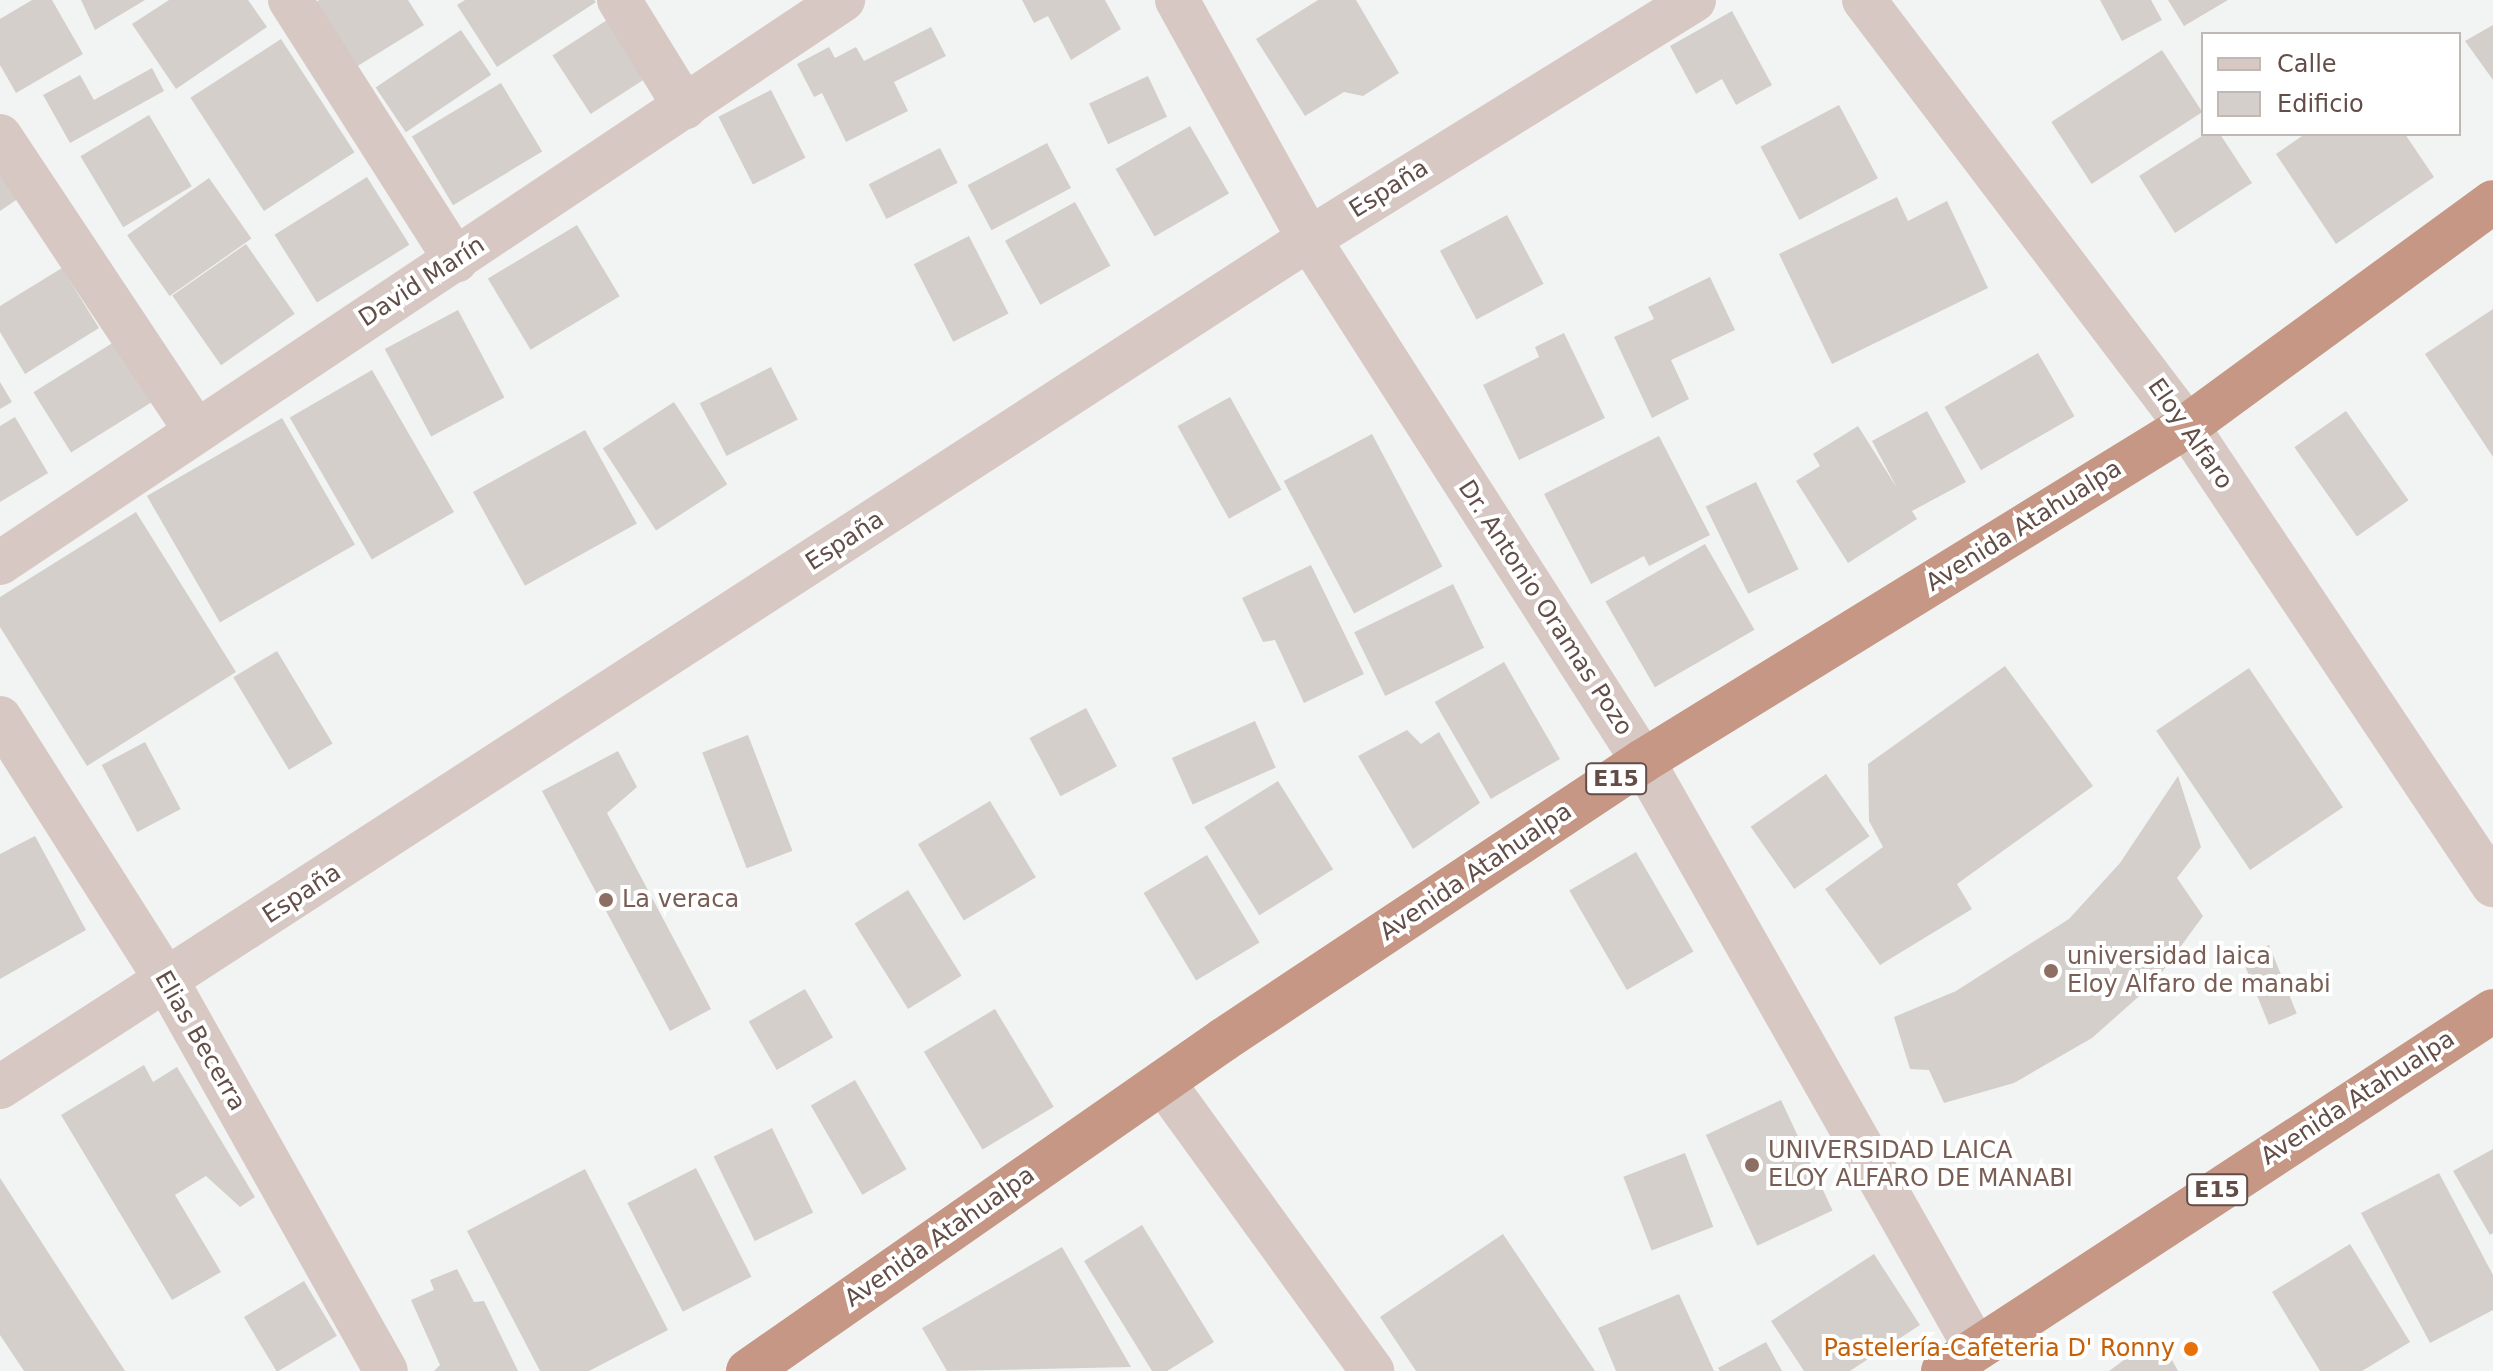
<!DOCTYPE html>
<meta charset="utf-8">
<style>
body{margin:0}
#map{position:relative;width:2493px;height:1371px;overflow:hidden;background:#f1f4f3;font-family:"DejaVu Sans",sans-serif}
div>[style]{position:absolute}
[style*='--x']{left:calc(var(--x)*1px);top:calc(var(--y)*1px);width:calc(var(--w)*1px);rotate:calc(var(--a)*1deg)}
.building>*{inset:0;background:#d4cfcb;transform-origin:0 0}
.minor>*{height:44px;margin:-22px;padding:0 22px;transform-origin:22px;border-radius:22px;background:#d7c8c4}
.highway>*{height:44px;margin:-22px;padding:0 22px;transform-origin:22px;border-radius:22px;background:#c59784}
.dots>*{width:22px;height:22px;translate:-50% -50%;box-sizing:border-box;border:4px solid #fff;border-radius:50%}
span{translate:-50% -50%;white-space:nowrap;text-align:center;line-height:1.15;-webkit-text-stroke:8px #fff;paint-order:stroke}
.shield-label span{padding:2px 6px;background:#fff;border:2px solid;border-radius:6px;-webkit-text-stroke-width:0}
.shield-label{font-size:22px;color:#624d47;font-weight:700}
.street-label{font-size:24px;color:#624d47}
.education-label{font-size:24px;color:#785e54}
.left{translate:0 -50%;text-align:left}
.food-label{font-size:24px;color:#c56008}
.right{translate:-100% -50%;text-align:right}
.legend{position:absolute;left:2201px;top:32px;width:260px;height:104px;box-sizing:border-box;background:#fff;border:2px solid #c0b8b5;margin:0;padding:10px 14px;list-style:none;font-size:24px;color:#624d47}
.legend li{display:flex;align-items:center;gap:16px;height:40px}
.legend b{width:40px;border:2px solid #c0b8b5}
</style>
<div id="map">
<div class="building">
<div style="clip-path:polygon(32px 0,52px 0,83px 54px,16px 93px,0 65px,0 19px)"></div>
<div style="clip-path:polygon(81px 0,145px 0,95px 30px)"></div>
<div style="clip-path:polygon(169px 0,248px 0,267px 27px,176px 89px,132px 24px)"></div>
<div style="clip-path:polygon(319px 0,408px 0,424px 25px,356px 67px,315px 3px)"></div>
<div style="clip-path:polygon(465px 0,594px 0,596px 2px,497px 67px,457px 5px)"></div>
<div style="clip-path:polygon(1022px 0,1105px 0,1121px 29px,1071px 60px,1048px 16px,1034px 23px)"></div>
<div style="clip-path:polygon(1318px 0,1356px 0,1399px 73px,1363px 96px,1344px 92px,1305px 116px,1256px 39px)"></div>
<div style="clip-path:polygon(2100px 0,2151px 0,2162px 20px,2122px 41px)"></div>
<div style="clip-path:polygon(2168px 0,2228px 0,2184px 26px)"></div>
<div style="clip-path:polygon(1732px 11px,1772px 85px,1736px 105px,1722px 79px,1696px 94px,1670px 46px)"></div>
<div style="left:607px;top:20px;width:70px;height:65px;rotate:57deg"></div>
<div style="clip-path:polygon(2493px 25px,2493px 80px,2465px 41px)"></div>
<div style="clip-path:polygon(931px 27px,946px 56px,894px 82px,908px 111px,846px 142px,822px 93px,814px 97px,797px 64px,829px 47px,835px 58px,856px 47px,864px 61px)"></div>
<div style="left:461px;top:30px;width:54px;height:103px;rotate:56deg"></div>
<div style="left:281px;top:39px;width:135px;height:108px;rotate:57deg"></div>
<div style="left:2162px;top:50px;width:74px;height:132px;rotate:57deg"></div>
<div style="clip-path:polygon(152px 68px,164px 91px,70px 143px,43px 95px,80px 75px,94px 100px)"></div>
<div style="left:1148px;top:76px;width:45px;height:65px;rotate:65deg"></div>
<div style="left:501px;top:83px;width:80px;height:104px;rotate:59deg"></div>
<div style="left:771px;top:90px;width:76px;height:59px;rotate:63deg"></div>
<div style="left:1839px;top:105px;width:83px;height:89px;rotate:62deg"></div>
<div style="left:149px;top:115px;width:83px;height:80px;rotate:59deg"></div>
<div style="left:1190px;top:126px;width:78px;height:86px;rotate:60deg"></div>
<div style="clip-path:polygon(2205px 134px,2220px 134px,2252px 183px,2175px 233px,2139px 176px)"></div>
<div style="clip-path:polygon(2305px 134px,2405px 134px,2434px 177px,2336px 244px,2276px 154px)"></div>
<div style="left:1047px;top:143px;width:51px;height:90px;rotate:62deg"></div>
<div style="left:940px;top:148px;width:39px;height:80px;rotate:63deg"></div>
<div style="clip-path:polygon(0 169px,19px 198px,0 211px)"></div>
<div style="left:367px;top:177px;width:80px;height:109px;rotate:58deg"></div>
<div style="left:209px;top:178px;width:74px;height:100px;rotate:55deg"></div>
<div style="clip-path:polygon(1897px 197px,1908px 221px,1947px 201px,1988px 288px,1832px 364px,1779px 254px)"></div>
<div style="left:1075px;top:202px;width:73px;height:80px;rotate:61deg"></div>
<div style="left:1507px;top:215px;width:78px;height:76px;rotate:62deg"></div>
<div style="left:577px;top:225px;width:83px;height:104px;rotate:59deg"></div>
<div style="left:969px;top:236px;width:87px;height:62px;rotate:63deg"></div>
<div style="left:246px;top:244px;width:85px;height:90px;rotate:55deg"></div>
<div style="clip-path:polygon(62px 268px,99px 328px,25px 374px,0 332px,0 306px)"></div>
<div style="clip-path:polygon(1710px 277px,1735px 330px,1671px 360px,1689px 399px,1652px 418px,1614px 337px,1654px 319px,1648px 307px)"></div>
<div style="clip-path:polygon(2493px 309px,2493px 457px,2425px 354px)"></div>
<div style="left:458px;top:310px;width:99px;height:83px;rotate:62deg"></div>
<div style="clip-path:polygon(1564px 333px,1605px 418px,1519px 460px,1483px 385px,1539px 357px,1535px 347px)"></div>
<div style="left:114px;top:342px;width:71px;height:95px;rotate:58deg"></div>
<div style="left:2038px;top:353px;width:73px;height:108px;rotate:60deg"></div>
<div style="left:771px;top:367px;width:59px;height:80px;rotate:63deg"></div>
<div style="left:372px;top:370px;width:164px;height:95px;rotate:60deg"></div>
<div style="clip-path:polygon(0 382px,12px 402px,0 409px)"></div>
<div style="left:1230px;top:397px;width:106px;height:60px;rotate:61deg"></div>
<div style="left:674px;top:402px;width:98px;height:85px;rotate:57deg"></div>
<div style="clip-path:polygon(1927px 411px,1966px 482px,1912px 511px,1917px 519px,1848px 563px,1796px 481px,1820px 466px,1813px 454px,1858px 426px,1897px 488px,1872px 441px)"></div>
<div style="left:2346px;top:411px;width:109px;height:63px;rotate:55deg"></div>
<div style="clip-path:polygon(15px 417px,48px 473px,0 502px,0 426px)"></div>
<div style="left:282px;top:418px;width:146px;height:156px;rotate:60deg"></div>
<div style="left:585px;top:430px;width:107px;height:128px;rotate:61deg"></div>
<div style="left:1372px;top:434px;width:150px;height:100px;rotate:62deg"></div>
<div style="clip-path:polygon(1659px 436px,1710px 535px,1649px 566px,1644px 556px,1591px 584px,1544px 494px)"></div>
<div style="left:1756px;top:482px;width:97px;height:56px;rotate:64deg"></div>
<div style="clip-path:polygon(136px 512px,236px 672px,87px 766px,0 627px,0 597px)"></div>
<div style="left:1705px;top:544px;width:99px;height:115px;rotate:60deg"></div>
<div style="clip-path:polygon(1311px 565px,1364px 674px,1304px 703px,1275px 640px,1263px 642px,1242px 598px)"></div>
<div style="left:1453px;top:584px;width:71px;height:110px;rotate:64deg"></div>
<div style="left:277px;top:651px;width:108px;height:51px;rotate:59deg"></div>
<div style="left:1504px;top:662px;width:112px;height:80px;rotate:60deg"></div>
<div style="clip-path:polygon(2005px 666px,2093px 786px,1957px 884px,1972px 909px,1880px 965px,1825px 889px,1883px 847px,1869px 821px,1868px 764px)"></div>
<div style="left:2249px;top:668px;width:168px;height:112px;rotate:56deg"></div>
<div style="left:1086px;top:708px;width:66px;height:64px;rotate:62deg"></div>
<div style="left:1255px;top:721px;width:51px;height:91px;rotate:66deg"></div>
<div style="clip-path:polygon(1407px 730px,1421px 744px,1439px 732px,1480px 803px,1413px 849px,1358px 756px)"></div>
<div style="left:748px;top:735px;width:124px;height:49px;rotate:69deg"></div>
<div style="left:145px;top:742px;width:76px;height:49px;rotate:62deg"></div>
<div style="clip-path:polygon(618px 751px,637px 787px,607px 813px,711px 1009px,670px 1031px,542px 791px)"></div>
<div style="left:1826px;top:774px;width:76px;height:92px;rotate:55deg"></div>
<div style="clip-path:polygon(2178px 776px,2201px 847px,2177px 878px,2203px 916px,2154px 983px,2092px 1038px,2014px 1083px,1944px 1103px,1929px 1070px,1910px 1069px,1894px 1017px,1956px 991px,2069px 919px,2120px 863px)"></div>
<div style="left:1278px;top:781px;width:104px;height:87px;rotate:58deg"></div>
<div style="left:990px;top:801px;width:89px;height:84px;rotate:59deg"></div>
<div style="clip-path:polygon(35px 836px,86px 930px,0 979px,0 854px)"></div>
<div style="left:1636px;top:852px;width:115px;height:77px;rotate:60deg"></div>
<div style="left:1207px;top:855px;width:102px;height:74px;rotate:59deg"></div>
<div style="left:908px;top:890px;width:101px;height:63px;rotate:58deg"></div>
<div style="left:2269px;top:945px;width:74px;height:30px;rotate:68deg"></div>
<div style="left:805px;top:989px;width:56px;height:65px;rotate:60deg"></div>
<div style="left:995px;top:1009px;width:114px;height:83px;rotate:59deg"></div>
<div style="clip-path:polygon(144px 1065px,153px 1082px,177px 1067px,255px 1197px,240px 1207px,206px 1176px,175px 1195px,221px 1272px,172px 1300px,61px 1115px)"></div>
<div style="left:855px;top:1080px;width:103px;height:51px;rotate:60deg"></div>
<div style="left:1781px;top:1100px;width:122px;height:83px;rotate:65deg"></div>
<div style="left:772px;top:1128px;width:94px;height:65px;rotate:64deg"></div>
<div style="clip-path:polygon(2493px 1149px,2493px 1233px,2490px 1235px,2453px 1171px)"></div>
<div style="left:1685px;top:1153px;width:79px;height:66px;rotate:69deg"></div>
<div style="left:696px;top:1168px;width:122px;height:77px;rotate:63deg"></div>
<div style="clip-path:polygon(585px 1169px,668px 1330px,589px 1371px,540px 1371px,467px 1231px)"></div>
<div style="clip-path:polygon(2439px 1173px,2493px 1275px,2493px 1310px,2430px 1343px,2361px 1213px)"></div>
<div style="clip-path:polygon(0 1178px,125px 1371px,24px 1371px,0 1335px)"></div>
<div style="clip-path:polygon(1142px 1225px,1214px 1342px,1167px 1371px,1152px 1371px,1084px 1261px)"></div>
<div style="clip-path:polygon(1503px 1234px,1595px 1371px,1416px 1371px,1380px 1317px)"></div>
<div style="clip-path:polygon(2350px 1244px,2410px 1342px,2362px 1371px,2320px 1371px,2272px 1292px)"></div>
<div style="clip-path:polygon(1062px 1247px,1131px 1367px,947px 1371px,922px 1328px)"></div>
<div style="clip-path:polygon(1874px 1254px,1920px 1325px,1850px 1371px,1804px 1371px,1771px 1321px)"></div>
<div style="clip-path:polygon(457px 1269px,474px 1302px,484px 1301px,518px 1371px,434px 1371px,440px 1365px,411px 1300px,434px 1290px,430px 1280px)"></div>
<div style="left:304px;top:1281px;width:64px;height:70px;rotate:59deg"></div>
<div style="clip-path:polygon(1679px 1294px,1714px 1371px,1616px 1371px,1598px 1328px)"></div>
<div style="clip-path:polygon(2161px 1340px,2178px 1371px,2109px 1371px,2124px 1360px)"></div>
<div style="clip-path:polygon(1766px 1342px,1782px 1371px,1720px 1371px,1718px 1368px)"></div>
</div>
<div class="minor">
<div style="--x:290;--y:0;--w:309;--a:57.5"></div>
<div style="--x:619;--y:0;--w:126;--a:58.3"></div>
<div style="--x:1177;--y:0;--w:273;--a:61.1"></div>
<div style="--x:1309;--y:239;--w:620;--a:57.39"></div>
<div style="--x:1643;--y:761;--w:674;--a:60.47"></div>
<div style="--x:1864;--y:0;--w:535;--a:52.83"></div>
<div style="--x:2187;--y:426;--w:552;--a:56.31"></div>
<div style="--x:0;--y:136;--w:351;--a:56.4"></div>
<div style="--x:0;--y:563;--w:1014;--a:-33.74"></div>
<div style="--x:0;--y:718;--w:312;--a:57.6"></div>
<div style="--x:167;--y:981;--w:447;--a:60.7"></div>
<div style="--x:1163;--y:1082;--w:357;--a:54.1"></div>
<div style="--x:0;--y:1087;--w:1560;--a:-32.94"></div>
<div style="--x:1309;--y:239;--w:453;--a:-31.8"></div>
</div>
<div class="highway">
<div style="--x:748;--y:1371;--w:579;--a:-34.87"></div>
<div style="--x:1223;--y:1040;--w:504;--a:-33.6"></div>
<div style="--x:1643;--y:761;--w:639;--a:-31.63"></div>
<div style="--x:2187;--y:426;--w:379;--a:-36.2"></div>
<div style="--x:1943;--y:1371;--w:657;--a:-33.21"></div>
</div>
<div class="dots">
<div style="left:606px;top:900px;background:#8d6e63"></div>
<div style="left:2051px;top:971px;background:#8d6e63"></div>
<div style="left:1752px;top:1165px;background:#8d6e63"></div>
<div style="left:2191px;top:1349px;background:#e8710a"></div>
</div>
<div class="shield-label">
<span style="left:1616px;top:779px">E15</span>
<span style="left:2217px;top:1190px">E15</span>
</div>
<div class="street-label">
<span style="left:1389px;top:189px;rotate:-32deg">España</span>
<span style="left:422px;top:282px;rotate:-33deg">David Marín</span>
<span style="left:2190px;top:434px;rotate:55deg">Eloy Alfaro</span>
<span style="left:2024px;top:526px;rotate:-32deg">Avenida Atahualpa</span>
<span style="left:845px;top:541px;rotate:-33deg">España</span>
<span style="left:1545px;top:608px;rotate:57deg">Dr. Antonio Oramas Pozo</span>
<span style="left:1476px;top:872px;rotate:-34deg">Avenida Atahualpa</span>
<span style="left:302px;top:894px;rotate:-33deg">España</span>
<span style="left:200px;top:1041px;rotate:60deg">Elias Becerra</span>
<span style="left:2358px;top:1098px;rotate:-33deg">Avenida Atahualpa</span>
<span style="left:940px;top:1237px;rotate:-35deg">Avenida Atahualpa</span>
</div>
<div class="education-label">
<span class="left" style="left:622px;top:900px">La veraca</span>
<span class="left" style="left:2067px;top:971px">universidad laica<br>Eloy Alfaro de manabi</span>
<span class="left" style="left:1768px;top:1165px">UNIVERSIDAD LAICA<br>ELOY ALFARO DE MANABI</span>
</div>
<div class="food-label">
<span class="right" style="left:2175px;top:1349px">Pastelería-Cafeteria D' Ronny</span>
</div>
<ul class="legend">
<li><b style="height:10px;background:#d7c8c4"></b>Calle</li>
<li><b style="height:22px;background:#d4cfcb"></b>Edificio</li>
</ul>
</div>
